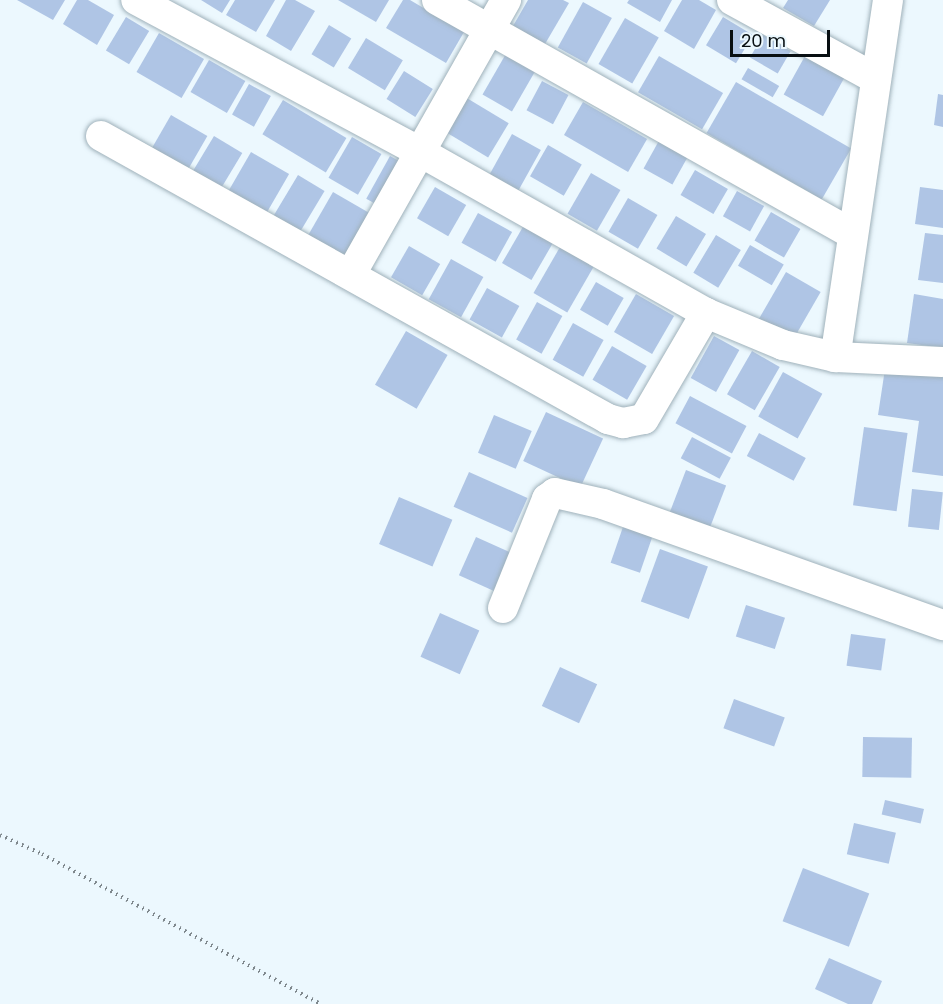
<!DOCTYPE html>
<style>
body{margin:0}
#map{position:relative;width:943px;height:1004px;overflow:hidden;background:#ecf8fe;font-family:Poppins,sans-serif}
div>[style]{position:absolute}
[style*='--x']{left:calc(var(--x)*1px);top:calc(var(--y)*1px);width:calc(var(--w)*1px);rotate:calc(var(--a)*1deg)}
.building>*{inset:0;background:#afc5e5;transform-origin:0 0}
.path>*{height:4px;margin-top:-2px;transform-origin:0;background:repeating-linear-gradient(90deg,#7e878c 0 1.5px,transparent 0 6px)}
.roads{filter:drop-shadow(0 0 2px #9fb1ba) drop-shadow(0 0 2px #9fb1ba)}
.street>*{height:30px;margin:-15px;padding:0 15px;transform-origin:15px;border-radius:15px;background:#fff}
span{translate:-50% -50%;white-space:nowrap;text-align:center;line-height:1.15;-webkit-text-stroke:6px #ecf8fe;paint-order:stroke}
.scale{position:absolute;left:730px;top:30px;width:100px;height:27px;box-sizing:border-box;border:3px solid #080f12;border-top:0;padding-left:8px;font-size:18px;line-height:21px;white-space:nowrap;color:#080f12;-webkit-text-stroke:4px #ecf8fe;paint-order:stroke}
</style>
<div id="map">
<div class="building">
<div style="clip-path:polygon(17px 0,65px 0,53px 20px)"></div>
<div style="clip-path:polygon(77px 0,88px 0,114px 15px,97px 45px,63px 24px)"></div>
<div style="clip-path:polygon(201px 0,230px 0,222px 13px)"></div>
<div style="clip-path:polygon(235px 0,275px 0,256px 32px,226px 15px)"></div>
<div style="clip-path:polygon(286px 0,295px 0,315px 11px,291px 51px,266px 36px)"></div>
<div style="clip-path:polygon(338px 0,389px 0,376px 22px)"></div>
<div style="clip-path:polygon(403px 0,410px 0,464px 32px,446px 63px,386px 28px)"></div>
<div style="clip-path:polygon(528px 0,563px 0,569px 3px,545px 44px,513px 26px)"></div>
<div style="clip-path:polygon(629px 0,672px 0,660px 22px,627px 3px)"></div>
<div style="clip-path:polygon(682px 0,699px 0,716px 10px,694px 49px,664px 31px)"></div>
<div style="clip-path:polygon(788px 0,830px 0,814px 26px,783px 8px)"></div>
<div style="left:583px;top:2px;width:33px;height:52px;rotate:29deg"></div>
<div style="left:126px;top:17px;width:27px;height:39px;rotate:31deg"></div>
<div style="left:723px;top:17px;width:35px;height:33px;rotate:31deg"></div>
<div style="left:625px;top:18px;width:39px;height:53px;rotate:30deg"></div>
<div style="left:329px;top:25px;width:26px;height:34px;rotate:31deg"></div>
<div style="left:159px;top:33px;width:52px;height:45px;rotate:30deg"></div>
<div style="left:763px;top:35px;width:32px;height:26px;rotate:30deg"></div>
<div style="left:366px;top:38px;width:43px;height:35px;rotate:31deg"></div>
<div style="left:507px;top:52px;width:34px;height:49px;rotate:30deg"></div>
<div style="left:659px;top:56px;width:74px;height:42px;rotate:30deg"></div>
<div style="left:805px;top:56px;width:45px;height:44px;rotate:29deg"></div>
<div style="left:209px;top:60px;width:42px;height:37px;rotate:30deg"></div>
<div style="left:748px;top:68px;width:36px;height:13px;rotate:30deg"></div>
<div style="left:404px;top:71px;width:34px;height:33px;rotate:32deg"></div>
<div style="left:542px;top:81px;width:30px;height:33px;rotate:28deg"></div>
<div style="left:736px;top:82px;width:133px;height:59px;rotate:30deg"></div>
<div style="left:249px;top:84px;width:25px;height:35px;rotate:29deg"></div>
<div style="clip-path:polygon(938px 94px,943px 95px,943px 127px,934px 125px)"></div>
<div style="left:465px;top:97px;width:51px;height:40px;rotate:31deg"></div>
<div style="left:283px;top:100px;width:74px;height:40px;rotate:31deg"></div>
<div style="left:583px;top:102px;width:74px;height:38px;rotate:30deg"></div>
<div style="left:171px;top:115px;width:42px;height:47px;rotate:30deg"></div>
<div style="left:512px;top:134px;width:33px;height:48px;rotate:29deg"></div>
<div style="left:214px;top:136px;width:33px;height:49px;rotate:31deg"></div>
<div style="left:352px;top:137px;width:34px;height:47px;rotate:30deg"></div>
<div style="left:661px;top:137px;width:33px;height:36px;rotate:29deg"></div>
<div style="left:548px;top:145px;width:39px;height:36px;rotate:30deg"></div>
<div style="left:251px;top:152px;width:44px;height:50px;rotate:30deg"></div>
<div style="left:390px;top:156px;width:18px;height:49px;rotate:29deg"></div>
<div style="left:695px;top:170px;width:38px;height:29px;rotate:30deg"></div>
<div style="left:591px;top:173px;width:34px;height:47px;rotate:30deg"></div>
<div style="left:298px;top:175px;width:31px;height:53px;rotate:31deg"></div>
<div style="left:435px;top:187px;width:36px;height:36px;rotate:30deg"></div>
<div style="clip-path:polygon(920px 187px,943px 190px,943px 228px,915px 224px)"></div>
<div style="left:737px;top:191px;width:31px;height:29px;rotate:29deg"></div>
<div style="left:333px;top:192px;width:48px;height:53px;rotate:30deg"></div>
<div style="left:628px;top:198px;width:34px;height:39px;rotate:30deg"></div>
<div style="left:771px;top:212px;width:34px;height:33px;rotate:30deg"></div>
<div style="left:478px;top:213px;width:39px;height:34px;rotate:29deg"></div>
<div style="left:676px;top:216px;width:35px;height:38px;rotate:31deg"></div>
<div style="left:524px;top:225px;width:34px;height:44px;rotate:30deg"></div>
<div style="clip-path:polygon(925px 233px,943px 235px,943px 283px,918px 280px)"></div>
<div style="left:716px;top:235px;width:29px;height:44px;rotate:31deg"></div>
<div style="left:750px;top:245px;width:39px;height:24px;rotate:30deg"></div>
<div style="left:409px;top:246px;width:36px;height:36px;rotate:30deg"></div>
<div style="left:560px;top:247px;width:39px;height:53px;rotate:30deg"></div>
<div style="left:451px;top:259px;width:37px;height:46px;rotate:29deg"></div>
<div style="left:786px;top:272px;width:40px;height:60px;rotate:30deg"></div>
<div style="left:596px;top:282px;width:32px;height:32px;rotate:30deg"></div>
<div style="left:487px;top:288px;width:37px;height:36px;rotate:29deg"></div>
<div style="left:636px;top:294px;width:44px;height:44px;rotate:30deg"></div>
<div style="clip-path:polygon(914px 294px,943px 299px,943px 348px,907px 343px)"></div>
<div style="left:537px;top:302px;width:29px;height:43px;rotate:29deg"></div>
<div style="left:573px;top:323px;width:35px;height:42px;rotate:29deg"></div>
<div style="left:406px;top:331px;width:48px;height:62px;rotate:30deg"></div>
<div style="left:714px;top:336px;width:29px;height:48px;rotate:29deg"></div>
<div style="left:612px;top:346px;width:40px;height:39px;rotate:30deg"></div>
<div style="left:752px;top:351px;width:32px;height:50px;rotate:30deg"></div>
<div style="clip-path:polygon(885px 369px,943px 377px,943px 476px,912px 472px,919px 421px,878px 415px)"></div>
<div style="left:783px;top:372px;width:45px;height:51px;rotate:29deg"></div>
<div style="left:690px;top:396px;width:64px;height:31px;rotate:28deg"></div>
<div style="left:546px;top:412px;width:63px;height:54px;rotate:25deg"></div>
<div style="left:494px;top:415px;width:41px;height:41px;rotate:23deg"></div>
<div style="left:864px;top:427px;width:44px;height:79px;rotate:8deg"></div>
<div style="left:759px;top:433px;width:53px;height:26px;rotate:28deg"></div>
<div style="left:692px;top:437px;width:44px;height:24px;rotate:28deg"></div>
<div style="left:686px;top:470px;width:43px;height:47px;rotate:21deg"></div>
<div style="left:469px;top:472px;width:64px;height:38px;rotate:24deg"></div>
<div style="left:912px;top:489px;width:31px;height:38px;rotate:6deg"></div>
<div style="left:399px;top:497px;width:58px;height:51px;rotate:23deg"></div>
<div style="left:624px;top:524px;width:31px;height:41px;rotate:19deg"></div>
<div style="left:476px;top:537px;width:39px;height:42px;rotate:24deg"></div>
<div style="left:660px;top:549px;width:51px;height:56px;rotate:20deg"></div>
<div style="left:746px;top:605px;width:41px;height:33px;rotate:18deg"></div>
<div style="left:440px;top:613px;width:43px;height:48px;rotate:24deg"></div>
<div style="left:851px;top:634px;width:35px;height:32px;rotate:8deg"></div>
<div style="left:560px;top:667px;width:41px;height:43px;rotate:25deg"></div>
<div style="left:734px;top:699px;width:54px;height:31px;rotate:20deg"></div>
<div style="left:863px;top:737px;width:49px;height:40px;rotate:1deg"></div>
<div style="left:885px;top:800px;width:40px;height:15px;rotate:13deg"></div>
<div style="left:854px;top:823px;width:43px;height:32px;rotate:13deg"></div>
<div style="left:803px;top:868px;width:71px;height:57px;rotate:21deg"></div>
<div style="clip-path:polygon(829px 958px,882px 981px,872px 1004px,848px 1004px,815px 989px)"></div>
</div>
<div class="path">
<div style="--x:0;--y:835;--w:46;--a:24.3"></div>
<div style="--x:42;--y:854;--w:317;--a:28.3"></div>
</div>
<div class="roads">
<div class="street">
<div style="--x:437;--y:0;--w:477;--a:29.4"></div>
<div style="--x:732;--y:0;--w:164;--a:28.7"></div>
<div style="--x:888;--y:0;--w:361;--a:98.4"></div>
<div style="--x:835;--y:357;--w:108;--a:2.7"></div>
<div style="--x:101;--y:136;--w:581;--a:29.17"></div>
<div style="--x:608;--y:419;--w:16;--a:15"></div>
<div style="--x:623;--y:423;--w:21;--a:-11"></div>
<div style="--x:644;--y:419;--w:123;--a:-59.7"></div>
<div style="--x:706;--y:313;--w:328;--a:-150.6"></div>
<div style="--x:420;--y:152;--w:322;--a:-151.8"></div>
<div style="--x:351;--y:274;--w:315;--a:-60.5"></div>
<div style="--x:706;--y:313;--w:83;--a:22.6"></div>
<div style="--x:783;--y:345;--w:53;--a:13"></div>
<div style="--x:503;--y:608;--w:118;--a:-68"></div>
<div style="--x:547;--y:499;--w:10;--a:-37"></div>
<div style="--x:555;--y:493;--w:49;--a:12.9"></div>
<div style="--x:603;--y:504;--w:361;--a:19.6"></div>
</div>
</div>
<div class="scale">20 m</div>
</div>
